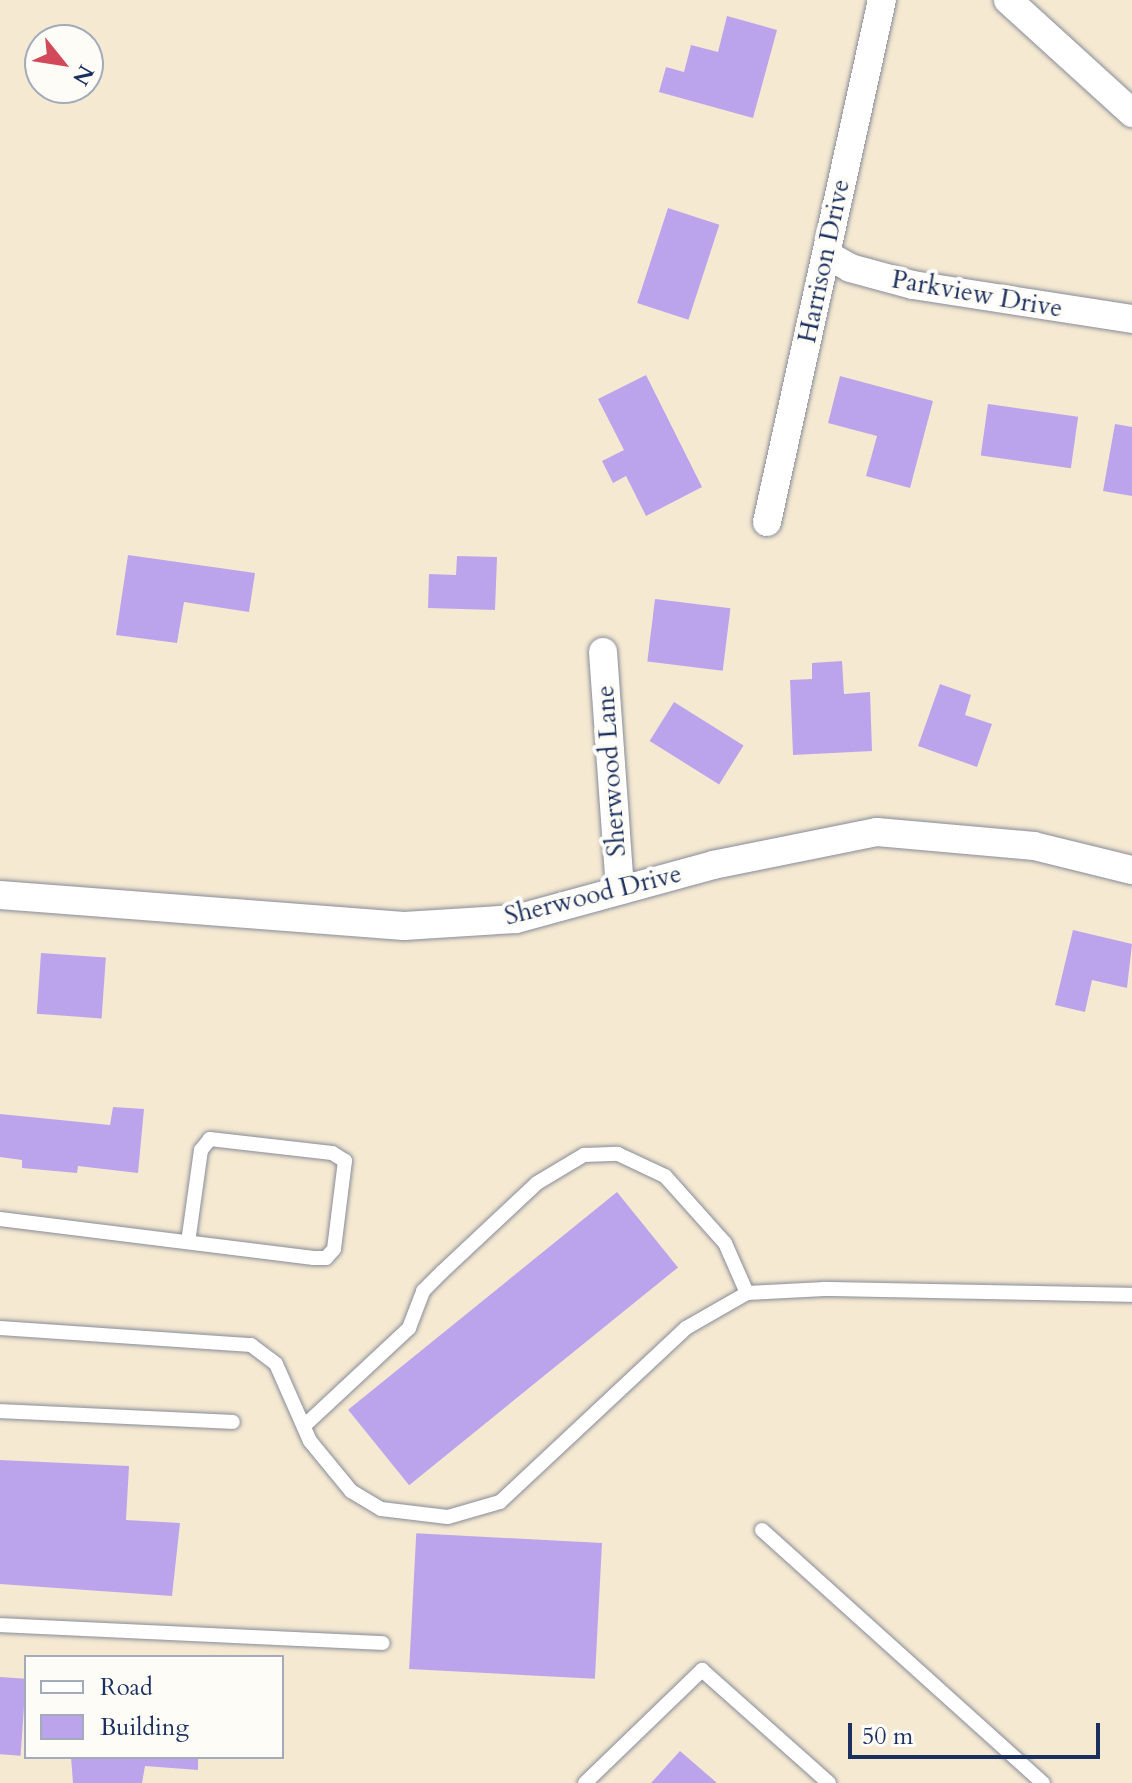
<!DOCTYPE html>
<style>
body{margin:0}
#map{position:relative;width:1132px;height:1783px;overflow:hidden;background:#f5e9d2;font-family:Cardo,serif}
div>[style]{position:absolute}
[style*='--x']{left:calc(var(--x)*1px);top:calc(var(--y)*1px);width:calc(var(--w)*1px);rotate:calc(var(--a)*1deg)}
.building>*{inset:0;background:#bca4ec;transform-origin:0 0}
.roads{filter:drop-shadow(0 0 2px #888c98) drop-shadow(0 0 2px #888c98)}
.lane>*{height:14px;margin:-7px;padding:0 7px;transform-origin:7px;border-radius:7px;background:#fff}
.street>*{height:28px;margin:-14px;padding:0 14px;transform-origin:14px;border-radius:14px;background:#fff}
span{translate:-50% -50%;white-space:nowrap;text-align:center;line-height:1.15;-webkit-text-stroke:8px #fdfcf7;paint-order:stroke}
.street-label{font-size:26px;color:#1b2f5e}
.legend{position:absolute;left:24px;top:1655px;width:260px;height:104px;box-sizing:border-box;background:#fdfcf7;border:2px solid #a3aaba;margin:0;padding:10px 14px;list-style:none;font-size:24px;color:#1b2f5e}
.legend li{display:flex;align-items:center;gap:16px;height:40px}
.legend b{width:40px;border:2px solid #a3aaba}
.north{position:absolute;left:24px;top:24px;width:80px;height:80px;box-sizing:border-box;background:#fdfcf7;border:2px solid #a3aaba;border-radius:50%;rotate:120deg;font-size:22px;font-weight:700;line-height:32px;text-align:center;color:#1b2f5e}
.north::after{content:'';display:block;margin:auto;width:28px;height:36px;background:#d1495b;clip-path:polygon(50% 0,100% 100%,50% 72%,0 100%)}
.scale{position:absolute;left:848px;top:1723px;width:252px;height:36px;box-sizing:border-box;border:4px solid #1b2f5e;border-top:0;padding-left:10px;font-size:24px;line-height:28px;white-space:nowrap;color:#1b2f5e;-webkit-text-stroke:6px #fdfcf7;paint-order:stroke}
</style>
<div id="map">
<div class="building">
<div style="clip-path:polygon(727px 16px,777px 30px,753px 118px,659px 92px,666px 67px,684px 72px,691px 45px,718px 52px)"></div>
<div style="left:668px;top:208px;width:54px;height:100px;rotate:18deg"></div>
<div style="clip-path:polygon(646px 375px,702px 487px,646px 516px,626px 476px,613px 483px,602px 461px,624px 450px,598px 399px)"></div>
<div style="clip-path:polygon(840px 376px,933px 401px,910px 488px,866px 476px,877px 436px,828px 423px)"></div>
<div style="left:988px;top:404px;width:91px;height:52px;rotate:8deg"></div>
<div style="clip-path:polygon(1115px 424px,1132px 427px,1132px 496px,1103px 491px)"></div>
<div style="clip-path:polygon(128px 555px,255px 573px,249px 612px,184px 602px,177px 643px,116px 635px)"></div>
<div style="clip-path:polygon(457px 556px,497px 557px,495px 610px,428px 608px,429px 574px,456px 575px)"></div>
<div style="left:655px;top:599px;width:76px;height:63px;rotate:7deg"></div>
<div style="clip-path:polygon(842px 661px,844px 694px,870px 692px,872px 751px,793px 755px,790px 680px,812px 679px,812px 663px)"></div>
<div style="clip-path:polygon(940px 684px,971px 695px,965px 715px,992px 724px,977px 767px,918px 746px)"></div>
<div style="left:674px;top:702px;width:82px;height:46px;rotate:32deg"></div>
<div style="clip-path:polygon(1073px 930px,1132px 944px,1127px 988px,1092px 980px,1085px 1012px,1055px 1005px)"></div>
<div style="left:41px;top:953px;width:65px;height:61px;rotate:4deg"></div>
<div style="clip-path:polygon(113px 1107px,144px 1109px,138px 1173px,78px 1166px,77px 1173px,22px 1168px,22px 1160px,0 1157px,0 1114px,110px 1125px)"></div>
<div style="left:617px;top:1192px;width:97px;height:346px;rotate:51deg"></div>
<div style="clip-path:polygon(0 1460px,129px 1466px,126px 1520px,180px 1523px,172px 1596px,0 1584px)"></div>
<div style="left:602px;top:1543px;width:136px;height:186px;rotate:93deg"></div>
<div style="left:0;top:1677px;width:26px;height:77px;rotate:4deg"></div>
<div style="clip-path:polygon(680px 1751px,717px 1783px,651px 1783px)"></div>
<div style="clip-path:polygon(71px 1757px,198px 1757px,198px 1770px,145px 1766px,142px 1783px,73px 1783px)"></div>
</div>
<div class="roads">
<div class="lane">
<div style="--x:0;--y:1219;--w:316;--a:7.1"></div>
<div style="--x:314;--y:1258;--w:12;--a:0"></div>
<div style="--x:326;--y:1258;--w:12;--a:-48"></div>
<div style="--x:334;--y:1249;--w:89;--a:-82.9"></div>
<div style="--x:345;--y:1161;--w:15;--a:-148"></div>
<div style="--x:332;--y:1153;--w:123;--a:-173.5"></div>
<div style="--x:210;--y:1139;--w:14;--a:129"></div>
<div style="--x:201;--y:1150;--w:93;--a:98"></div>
<div style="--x:0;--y:1328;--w:252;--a:3.9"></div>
<div style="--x:251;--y:1345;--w:31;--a:37"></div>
<div style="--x:276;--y:1364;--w:84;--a:66.2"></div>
<div style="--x:310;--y:1441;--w:65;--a:50.6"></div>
<div style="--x:351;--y:1491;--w:35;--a:31"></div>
<div style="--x:381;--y:1509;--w:67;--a:6.8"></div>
<div style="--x:448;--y:1517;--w:54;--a:-16.1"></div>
<div style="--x:500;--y:1502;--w:255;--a:-43.1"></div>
<div style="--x:686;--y:1328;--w:70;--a:-29.8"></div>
<div style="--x:747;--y:1293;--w:78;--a:-2.9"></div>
<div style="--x:825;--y:1289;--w:307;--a:1.1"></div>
<div style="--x:0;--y:1411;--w:233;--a:2.7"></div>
<div style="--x:304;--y:1426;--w:144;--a:-43"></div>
<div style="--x:409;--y:1328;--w:40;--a:-69"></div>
<div style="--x:423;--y:1291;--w:27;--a:-45"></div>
<div style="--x:442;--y:1272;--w:130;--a:-43.1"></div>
<div style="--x:537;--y:1183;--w:55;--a:-30.8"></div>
<div style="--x:584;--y:1155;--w:34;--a:-2"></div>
<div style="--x:618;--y:1154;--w:52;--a:25.1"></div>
<div style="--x:665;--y:1176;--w:90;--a:48.2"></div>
<div style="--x:725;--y:1243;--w:55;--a:66.3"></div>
<div style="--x:762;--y:1530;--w:378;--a:42"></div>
<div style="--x:0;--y:1625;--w:383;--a:2.7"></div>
<div style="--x:585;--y:1783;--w:163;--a:-44"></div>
<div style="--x:702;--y:1670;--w:170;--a:41.7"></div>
</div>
<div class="street">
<div style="--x:1008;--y:0;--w:168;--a:42.3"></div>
<div style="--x:827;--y:255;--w:26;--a:29"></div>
<div style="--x:850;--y:268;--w:65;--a:15.1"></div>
<div style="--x:913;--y:285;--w:222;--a:8.8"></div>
<div style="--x:767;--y:522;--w:535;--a:-77.58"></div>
<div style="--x:603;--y:652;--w:239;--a:85.9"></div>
<div style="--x:0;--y:895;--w:405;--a:4.4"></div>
<div style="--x:404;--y:926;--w:112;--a:-3.6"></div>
<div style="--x:516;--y:919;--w:204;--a:-15.3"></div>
<div style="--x:713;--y:865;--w:167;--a:-11.4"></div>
<div style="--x:877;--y:832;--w:158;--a:5.1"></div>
<div style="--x:1034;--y:846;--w:101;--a:13.8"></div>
</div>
</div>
<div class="street-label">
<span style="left:824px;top:261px;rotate:-78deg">Harrison Drive</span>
<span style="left:977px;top:294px;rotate:10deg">Parkview Drive</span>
<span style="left:611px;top:771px;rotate:-94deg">Sherwood Lane</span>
<span style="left:593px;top:895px;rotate:-14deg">Sherwood Drive</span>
</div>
<ul class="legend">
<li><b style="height:10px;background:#fff"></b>Road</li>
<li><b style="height:22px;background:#bca4ec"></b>Building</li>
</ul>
<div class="north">N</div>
<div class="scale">50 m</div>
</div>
